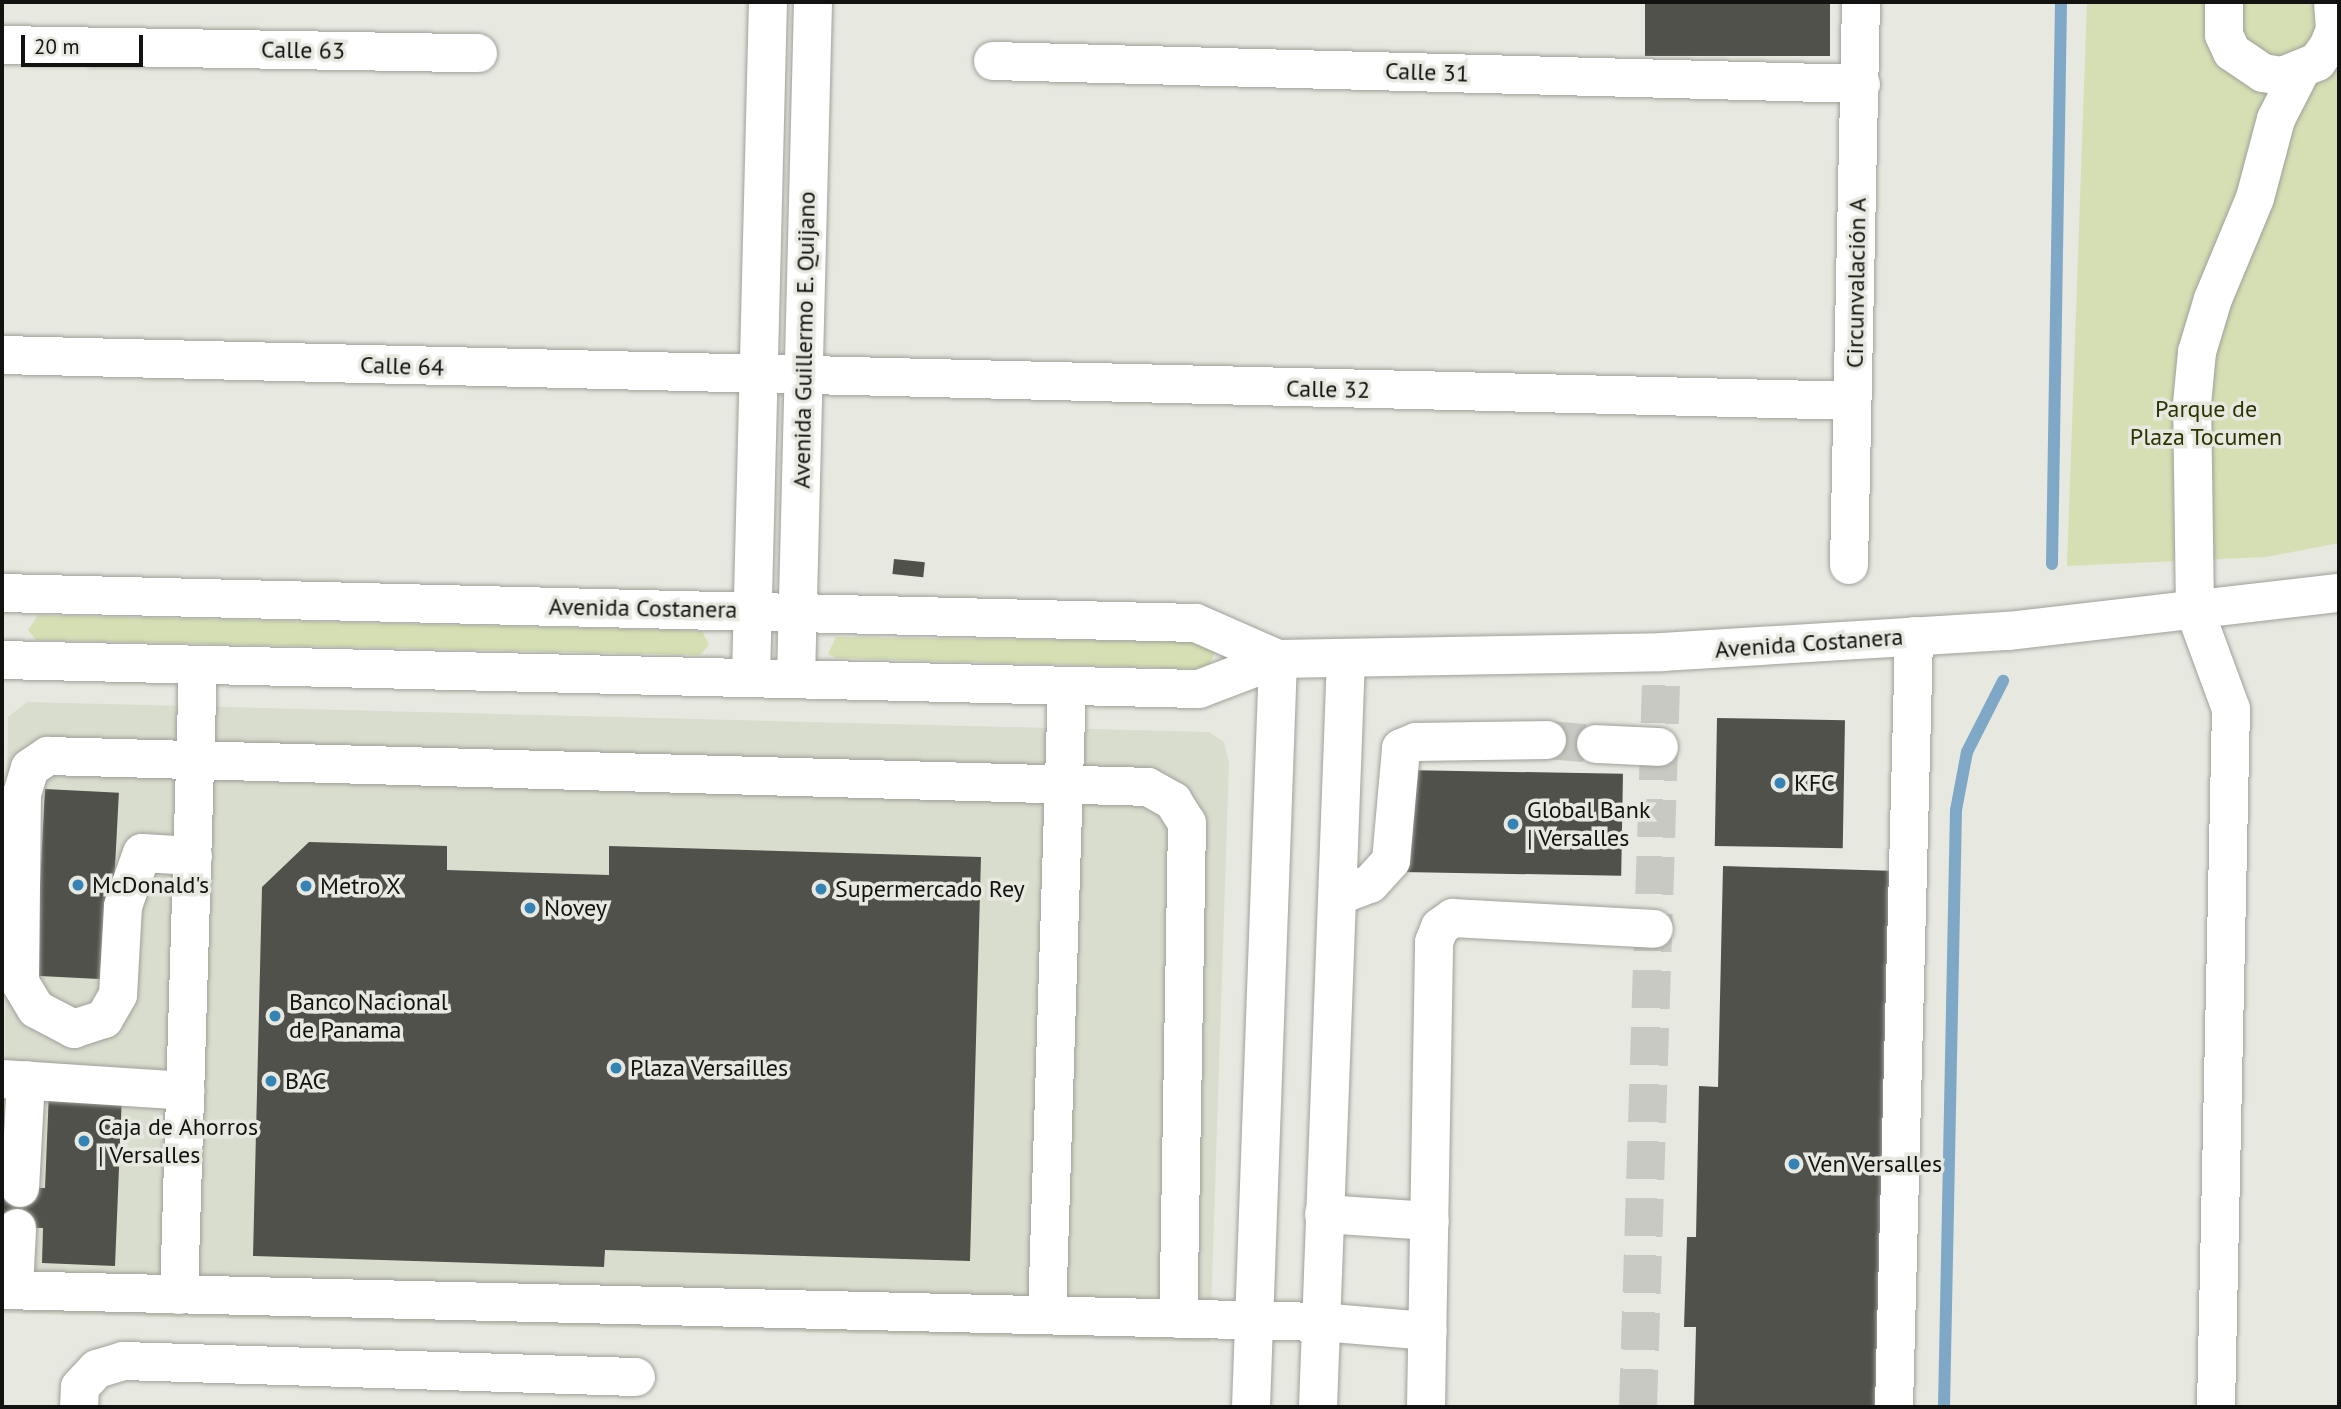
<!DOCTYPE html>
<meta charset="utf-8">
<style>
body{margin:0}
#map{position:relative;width:2341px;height:1409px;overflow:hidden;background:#e7e9e1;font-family:"PT Sans",sans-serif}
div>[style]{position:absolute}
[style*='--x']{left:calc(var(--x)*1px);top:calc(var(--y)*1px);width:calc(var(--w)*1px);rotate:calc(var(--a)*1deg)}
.built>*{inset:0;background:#d9ddce}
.green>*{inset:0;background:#d5dfb3}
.stream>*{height:12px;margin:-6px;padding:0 6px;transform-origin:6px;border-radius:6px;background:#7fa8c6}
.building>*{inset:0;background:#50514b;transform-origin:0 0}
.minor-tunnel>*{height:38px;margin-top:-19px;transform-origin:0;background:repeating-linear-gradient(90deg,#c7c9c2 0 38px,transparent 0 57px)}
.roads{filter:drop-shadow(0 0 2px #9fa099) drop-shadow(0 0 2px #9fa099)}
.minor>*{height:38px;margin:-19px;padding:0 19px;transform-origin:19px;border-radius:19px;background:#fff}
.dots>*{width:19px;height:19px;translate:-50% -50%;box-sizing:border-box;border:4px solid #e7e9e1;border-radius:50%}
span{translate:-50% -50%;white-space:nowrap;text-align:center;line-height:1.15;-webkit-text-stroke:7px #e7e9e1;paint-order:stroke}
.street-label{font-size:24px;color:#121310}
.park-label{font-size:24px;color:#2c3400}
.poi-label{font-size:24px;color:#121310}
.left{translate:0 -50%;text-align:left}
.frame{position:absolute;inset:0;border:4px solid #121310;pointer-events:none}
.scale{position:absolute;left:21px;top:35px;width:122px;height:32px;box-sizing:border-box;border:4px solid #121310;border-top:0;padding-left:9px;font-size:21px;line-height:24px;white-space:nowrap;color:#121310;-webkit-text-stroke:5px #e7e9e1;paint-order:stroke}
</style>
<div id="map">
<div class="built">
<div style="clip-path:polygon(27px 702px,1209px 732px,1224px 742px,1229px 763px,1210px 1342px,2px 1313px,8px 717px)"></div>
</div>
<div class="green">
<div style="clip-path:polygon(2087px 2px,2339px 2px,2339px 543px,2266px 557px,2067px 566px)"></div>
<div style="clip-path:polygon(38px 615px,702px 631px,709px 645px,700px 655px,36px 640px,28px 630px)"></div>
<div style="clip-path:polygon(836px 637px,1207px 642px,1216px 649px,1208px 669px,836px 658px,828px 654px)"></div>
</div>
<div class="stream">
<div style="--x:2052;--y:564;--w:562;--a:-89.08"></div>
<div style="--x:1944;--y:1407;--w:597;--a:-88.85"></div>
<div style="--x:1956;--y:810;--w:59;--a:-79.3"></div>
<div style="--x:1967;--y:752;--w:80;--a:-63.1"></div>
</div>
<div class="building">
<div style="left:1645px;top:2px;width:185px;height:54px"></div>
<div style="left:894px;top:559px;width:31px;height:15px;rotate:6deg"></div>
<div style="left:1717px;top:718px;width:128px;height:128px;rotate:1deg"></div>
<div style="left:1404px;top:770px;width:219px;height:102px;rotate:1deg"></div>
<div style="left:45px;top:789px;width:74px;height:187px;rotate:3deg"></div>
<div style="clip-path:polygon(309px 842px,447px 846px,447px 870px,609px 875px,609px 846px,981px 857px,970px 1261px,605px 1250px,604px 1267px,253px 1256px,262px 887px)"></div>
<div style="clip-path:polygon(1723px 866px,1897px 871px,1886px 1407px,1694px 1407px,1696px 1327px,1684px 1327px,1687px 1237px,1696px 1237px,1699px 1086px,1718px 1087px)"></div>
<div style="clip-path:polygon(49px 1091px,122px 1094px,115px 1266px,42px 1263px,43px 1228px,2px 1227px,2px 1188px,45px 1188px)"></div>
</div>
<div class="minor-tunnel">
<div style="--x:1547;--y:740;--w:49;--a:4.7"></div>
<div style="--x:1638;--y:1407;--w:755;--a:-88.18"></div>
</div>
<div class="roads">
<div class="minor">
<div style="--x:2224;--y:2;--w:33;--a:90"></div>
<div style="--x:2224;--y:35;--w:19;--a:65"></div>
<div style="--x:2232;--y:52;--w:37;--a:34"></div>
<div style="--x:2263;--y:73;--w:19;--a:9"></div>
<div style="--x:2282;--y:76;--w:38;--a:-22"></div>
<div style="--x:2317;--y:62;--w:19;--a:-54"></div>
<div style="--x:2328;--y:47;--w:18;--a:-68"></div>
<div style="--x:2335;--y:30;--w:28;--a:-94"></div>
<div style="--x:2;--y:45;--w:476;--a:1"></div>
<div style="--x:993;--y:61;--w:868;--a:1.52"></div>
<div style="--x:2;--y:355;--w:1851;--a:1.42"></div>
<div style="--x:1849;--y:565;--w:563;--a:-88.78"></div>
<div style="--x:2;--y:593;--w:1194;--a:1.44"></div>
<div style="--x:1196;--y:623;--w:90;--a:23.7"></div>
<div style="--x:2;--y:660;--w:1197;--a:1.39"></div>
<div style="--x:1199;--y:689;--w:85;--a:-20.8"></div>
<div style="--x:1278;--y:659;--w:384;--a:-1"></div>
<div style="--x:1662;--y:652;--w:348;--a:-3.5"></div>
<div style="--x:2009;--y:631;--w:332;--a:-6.6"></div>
<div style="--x:751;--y:677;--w:675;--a:-88.56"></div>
<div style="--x:796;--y:679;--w:677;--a:-88.56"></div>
<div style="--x:1596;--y:744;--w:63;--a:2.7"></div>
<div style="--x:193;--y:856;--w:51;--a:-176.6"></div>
<div style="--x:142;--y:853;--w:56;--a:109.7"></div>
<div style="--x:123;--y:906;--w:89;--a:93.2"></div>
<div style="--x:118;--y:995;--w:28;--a:120"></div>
<div style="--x:104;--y:1019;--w:32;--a:162"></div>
<div style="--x:74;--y:1029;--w:43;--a:-152.2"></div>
<div style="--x:36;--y:1009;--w:31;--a:-121"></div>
<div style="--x:20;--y:982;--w:188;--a:-89.4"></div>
<div style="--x:22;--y:794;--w:27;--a:-73"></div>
<div style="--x:30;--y:768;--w:22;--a:-34"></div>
<div style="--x:48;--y:756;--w:1100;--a:1.61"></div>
<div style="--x:1148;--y:787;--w:29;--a:29"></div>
<div style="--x:1173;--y:801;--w:26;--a:58"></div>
<div style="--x:1187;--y:823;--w:496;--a:91"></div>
<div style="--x:1338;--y:896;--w:34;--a:-21"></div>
<div style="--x:1370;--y:884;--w:31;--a:-48"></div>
<div style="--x:1391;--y:861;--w:113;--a:-84.9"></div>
<div style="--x:1401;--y:748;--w:16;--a:-22"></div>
<div style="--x:1416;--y:742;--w:131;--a:-0.9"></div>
<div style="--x:2;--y:1079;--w:184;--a:3.7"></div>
<div style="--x:20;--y:1188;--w:108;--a:-86.8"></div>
<div style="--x:1324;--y:1214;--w:106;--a:3.8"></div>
<div style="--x:2;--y:1290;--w:1318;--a:1.39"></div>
<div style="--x:1320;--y:1322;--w:108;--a:4.8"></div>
<div style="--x:14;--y:1290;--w:62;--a:-87.2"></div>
<div style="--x:179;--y:1295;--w:630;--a:-88.27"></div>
<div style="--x:1047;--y:1315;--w:628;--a:-88.18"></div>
<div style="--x:79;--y:1407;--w:20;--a:-87"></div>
<div style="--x:80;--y:1387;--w:25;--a:-47"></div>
<div style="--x:97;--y:1369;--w:27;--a:-17"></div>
<div style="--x:123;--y:1361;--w:513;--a:1.79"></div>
<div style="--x:1251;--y:1407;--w:748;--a:-87.93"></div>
<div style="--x:1318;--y:1407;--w:749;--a:-87.86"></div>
<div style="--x:1426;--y:1407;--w:465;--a:-89"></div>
<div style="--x:1434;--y:942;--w:16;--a:-68"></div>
<div style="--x:1440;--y:927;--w:16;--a:-35"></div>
<div style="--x:1453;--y:918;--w:201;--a:3.1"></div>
<div style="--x:1894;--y:1407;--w:771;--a:-88.51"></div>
<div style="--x:2216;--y:1407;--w:698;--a:-88.77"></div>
<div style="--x:2231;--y:709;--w:104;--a:-110.2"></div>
<div style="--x:2195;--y:611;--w:207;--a:-90.8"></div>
<div style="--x:2192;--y:404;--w:52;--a:-84.5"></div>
<div style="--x:2197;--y:352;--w:55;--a:-73.2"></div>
<div style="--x:2213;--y:299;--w:109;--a:-67.4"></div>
<div style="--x:2255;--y:198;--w:82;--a:-75.1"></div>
<div style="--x:2276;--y:119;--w:53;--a:-62.9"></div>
</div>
</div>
<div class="dots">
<div style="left:1780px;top:783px;background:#3583b5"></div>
<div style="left:1513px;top:824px;background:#3583b5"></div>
<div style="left:78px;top:885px;background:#3583b5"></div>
<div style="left:306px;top:886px;background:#3583b5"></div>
<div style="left:821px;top:889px;background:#3583b5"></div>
<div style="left:530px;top:908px;background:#3583b5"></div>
<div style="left:275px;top:1016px;background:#3583b5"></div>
<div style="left:616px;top:1068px;background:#3583b5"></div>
<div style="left:271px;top:1081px;background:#3583b5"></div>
<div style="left:84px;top:1141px;background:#3583b5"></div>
<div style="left:1794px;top:1164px;background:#3583b5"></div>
</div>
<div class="street-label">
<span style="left:303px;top:50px;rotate:1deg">Calle 63</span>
<span style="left:1427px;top:72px;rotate:2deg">Calle 31</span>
<span style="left:1856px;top:283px;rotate:-89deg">Circunvalación A</span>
<span style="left:804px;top:340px;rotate:-89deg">Avenida Guillermo E. Quijano</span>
<span style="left:402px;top:366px;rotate:2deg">Calle 64</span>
<span style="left:1328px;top:389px;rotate:1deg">Calle 32</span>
<span style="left:643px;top:608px;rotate:1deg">Avenida Costanera</span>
<span style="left:1809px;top:643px;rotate:-4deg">Avenida Costanera</span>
</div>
<div class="park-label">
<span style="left:2206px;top:423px">Parque de<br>Plaza Tocumen</span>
</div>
<div class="poi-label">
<span class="left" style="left:1794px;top:783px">KFC</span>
<span class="left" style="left:1527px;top:824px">Global Bank<br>| Versalles</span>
<span class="left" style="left:92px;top:885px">McDonald's</span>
<span class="left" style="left:320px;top:886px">Metro X</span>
<span class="left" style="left:835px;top:889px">Supermercado Rey</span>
<span class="left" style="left:544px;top:908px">Novey</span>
<span class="left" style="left:289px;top:1016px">Banco Nacional<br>de Panama</span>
<span class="left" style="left:630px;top:1068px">Plaza Versailles</span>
<span class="left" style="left:285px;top:1081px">BAC</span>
<span class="left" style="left:98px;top:1141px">Caja de Ahorros<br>| Versalles</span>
<span class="left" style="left:1808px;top:1164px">Ven Versalles</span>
</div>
<div class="frame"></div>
<div class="scale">20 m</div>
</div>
